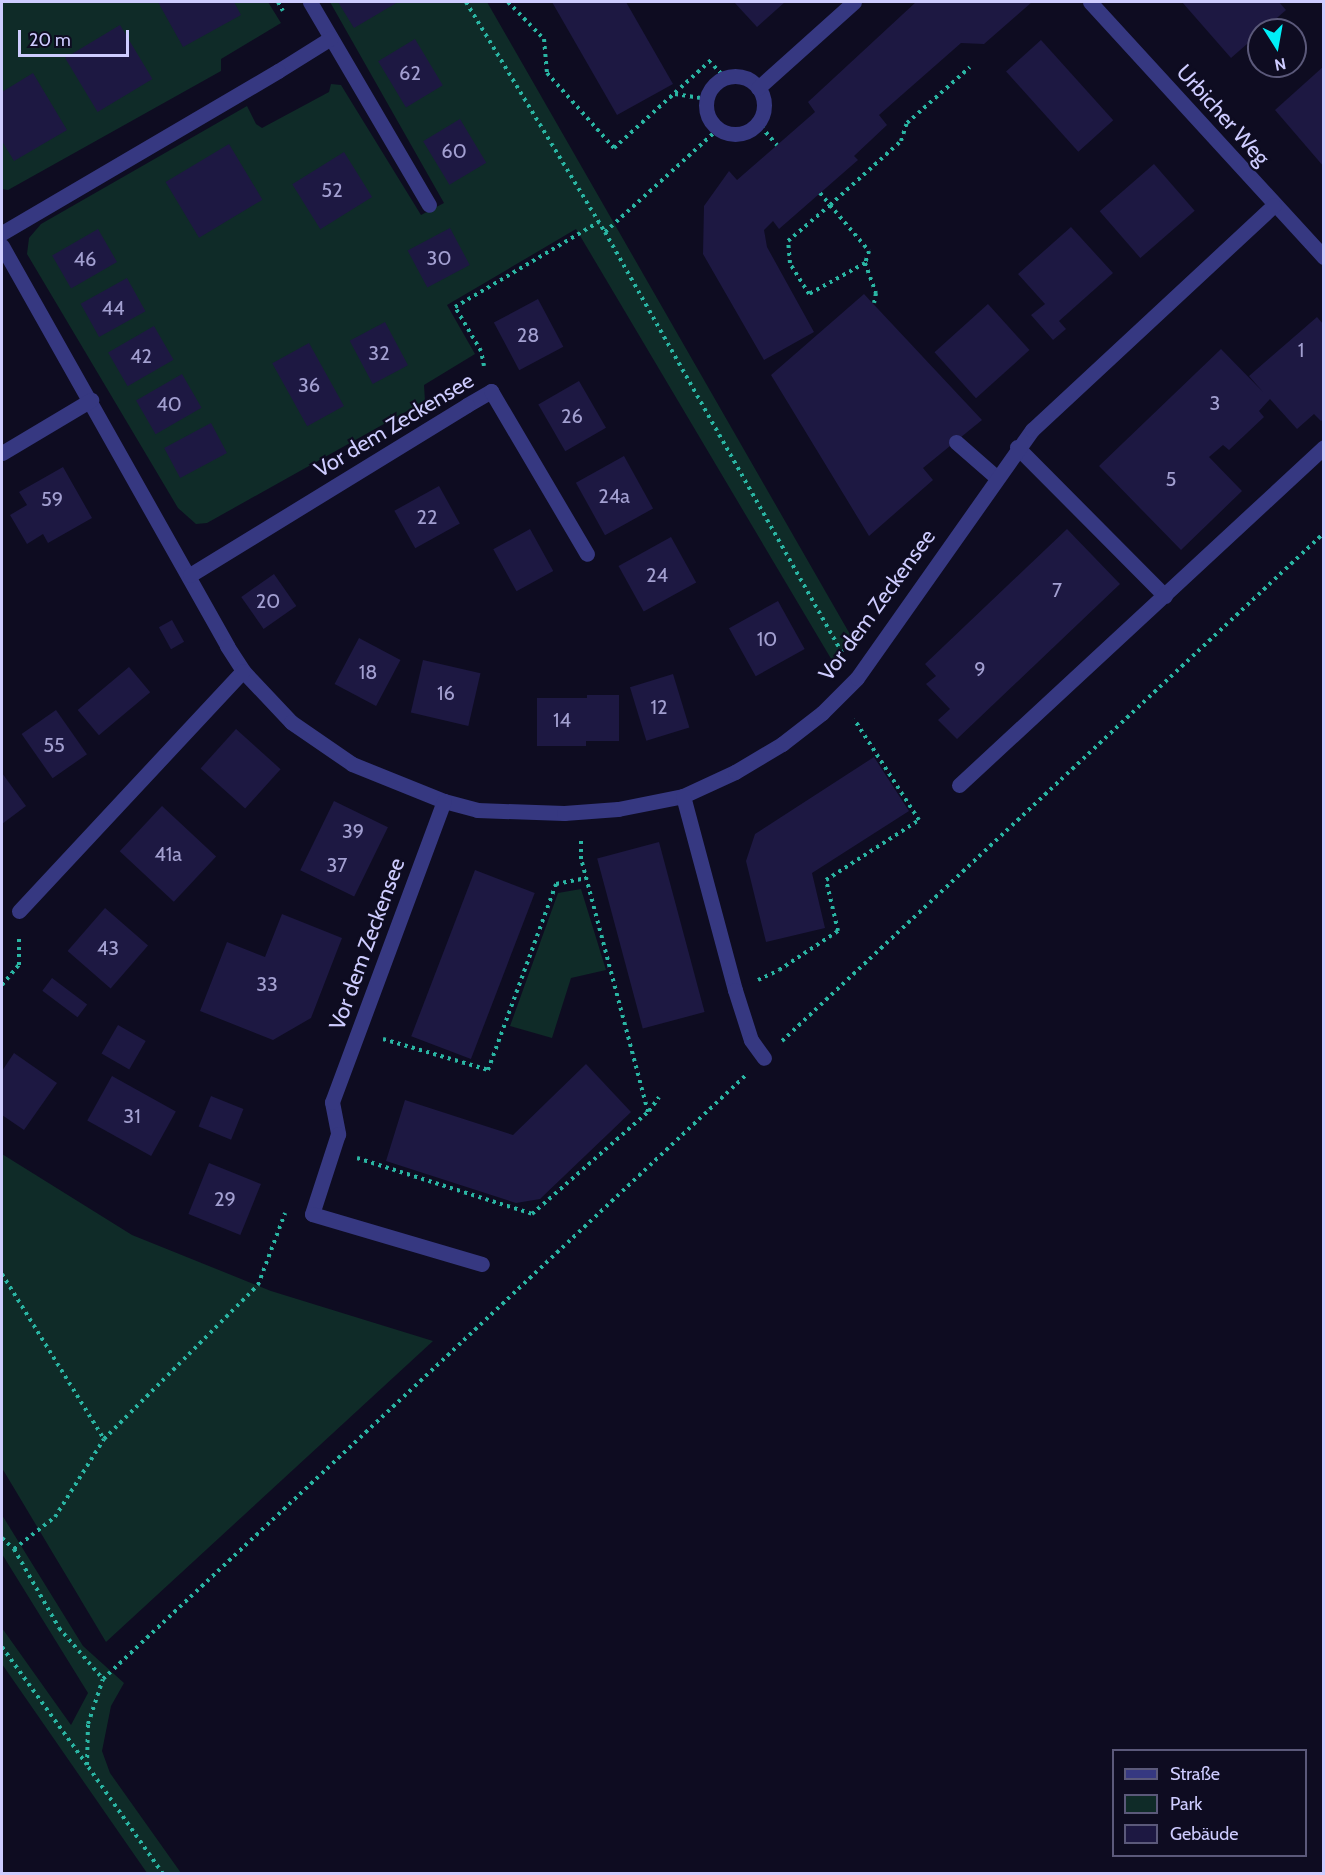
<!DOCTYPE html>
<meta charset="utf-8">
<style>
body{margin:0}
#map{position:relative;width:1325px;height:1875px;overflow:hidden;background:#0e0c21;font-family:Cabin,sans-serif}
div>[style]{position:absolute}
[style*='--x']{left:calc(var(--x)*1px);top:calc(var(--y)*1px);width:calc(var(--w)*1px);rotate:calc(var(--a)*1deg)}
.green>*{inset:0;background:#0f2b28}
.building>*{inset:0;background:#1d1842;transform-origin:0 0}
.path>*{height:4px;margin-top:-2px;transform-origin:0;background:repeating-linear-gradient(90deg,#2ab5a3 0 3px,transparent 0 7.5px)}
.lane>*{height:15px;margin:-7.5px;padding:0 7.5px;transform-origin:7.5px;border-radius:7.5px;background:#363881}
.lane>.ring{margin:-7.5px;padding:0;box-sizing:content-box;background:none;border:15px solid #363881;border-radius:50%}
.street>*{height:15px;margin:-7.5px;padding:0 7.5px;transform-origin:7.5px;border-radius:7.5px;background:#363881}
span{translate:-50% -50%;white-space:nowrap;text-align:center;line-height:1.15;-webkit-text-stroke:4.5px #0e0c21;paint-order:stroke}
.number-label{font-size:20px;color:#a29fd0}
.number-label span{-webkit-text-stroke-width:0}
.street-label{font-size:22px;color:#ceccff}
.frame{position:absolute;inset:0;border:3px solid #ceccff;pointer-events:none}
.legend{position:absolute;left:1112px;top:1749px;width:195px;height:108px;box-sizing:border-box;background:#0e0c21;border:2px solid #5b597a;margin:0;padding:8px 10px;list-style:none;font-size:18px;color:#ceccff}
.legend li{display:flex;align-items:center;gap:12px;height:30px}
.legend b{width:30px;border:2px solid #5b597a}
.north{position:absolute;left:1247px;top:18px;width:60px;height:60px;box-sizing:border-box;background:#0e0c21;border:2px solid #5b597a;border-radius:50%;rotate:169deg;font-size:16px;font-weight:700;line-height:24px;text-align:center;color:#ceccff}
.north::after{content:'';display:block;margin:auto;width:21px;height:27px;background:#00eff7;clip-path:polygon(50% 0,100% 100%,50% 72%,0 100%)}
.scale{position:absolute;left:18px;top:30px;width:111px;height:27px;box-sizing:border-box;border:3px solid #ceccff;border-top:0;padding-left:8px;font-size:18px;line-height:21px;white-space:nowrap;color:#ceccff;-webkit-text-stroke:4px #0e0c21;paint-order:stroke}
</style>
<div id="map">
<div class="green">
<div style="clip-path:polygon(2px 2px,268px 2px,281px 23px,221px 59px,221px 71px,8px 190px,2px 189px)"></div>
<div style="clip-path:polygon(330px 2px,487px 2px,851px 636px,833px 662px,576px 229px,447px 305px,475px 354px,424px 385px,425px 401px,207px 523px,196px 524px,178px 508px,27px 254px,29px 238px,41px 224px,247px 106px,256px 124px,262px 128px,329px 92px,331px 84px,341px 85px,421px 215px,444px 203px)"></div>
<div style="clip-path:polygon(581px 889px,606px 970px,571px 978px,552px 1038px,510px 1026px,558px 893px)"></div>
<div style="clip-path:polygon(2px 1154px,132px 1235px,271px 1291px,433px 1341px,106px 1642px,2px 1468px)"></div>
<div style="clip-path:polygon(2px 1515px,83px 1646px,124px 1683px,111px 1706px,102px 1751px,110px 1773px,181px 1873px,147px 1873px,2px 1664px,2px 1628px,71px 1725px,88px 1693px,2px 1554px)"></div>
</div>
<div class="building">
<div style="clip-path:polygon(158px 2px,234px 2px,241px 15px,183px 47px)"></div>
<div style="clip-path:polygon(338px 2px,398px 2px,354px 28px)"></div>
<div style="clip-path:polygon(552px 2px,626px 2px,673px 84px,617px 115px)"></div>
<div style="clip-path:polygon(734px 2px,785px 2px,757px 27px)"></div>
<div style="clip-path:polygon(916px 2px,1032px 2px,984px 44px,961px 43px,879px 115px,887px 125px,854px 156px,858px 160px,779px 229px,773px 221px,764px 230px,767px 247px,814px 332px,764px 360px,703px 254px,704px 206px,729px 171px,737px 180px,815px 112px,808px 102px)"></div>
<div style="clip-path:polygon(1182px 2px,1279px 2px,1286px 10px,1231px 58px)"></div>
<div style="left:120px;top:25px;width:63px;height:64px;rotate:59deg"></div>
<div style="left:415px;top:39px;width:54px;height:43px;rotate:59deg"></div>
<div style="left:1041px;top:40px;width:108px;height:47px;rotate:48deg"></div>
<div style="clip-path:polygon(1324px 66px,1324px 167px,1275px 110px)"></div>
<div style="clip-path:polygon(33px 73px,67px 130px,14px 161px,2px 141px,2px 92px)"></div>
<div style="left:460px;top:119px;width:51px;height:43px;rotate:59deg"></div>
<div style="left:229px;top:144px;width:65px;height:74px;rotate:59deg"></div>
<div style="left:344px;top:152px;width:53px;height:61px;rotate:58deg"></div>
<div style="left:1154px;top:164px;width:62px;height:72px;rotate:49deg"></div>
<div style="clip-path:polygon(1071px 227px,1113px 273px,1059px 321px,1066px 329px,1053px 340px,1031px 315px,1045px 304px,1018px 274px)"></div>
<div style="left:450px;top:228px;width:42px;height:48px;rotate:62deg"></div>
<div style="left:98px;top:229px;width:38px;height:53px;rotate:60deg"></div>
<div style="left:127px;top:278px;width:38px;height:53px;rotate:61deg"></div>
<div style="clip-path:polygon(864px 294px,982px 420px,923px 468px,933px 480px,869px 536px,771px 375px)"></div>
<div style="left:538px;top:299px;width:54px;height:50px;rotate:62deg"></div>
<div style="left:988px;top:304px;width:62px;height:72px;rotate:48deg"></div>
<div style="clip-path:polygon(1317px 317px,1324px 325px,1324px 419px,1321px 421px,1314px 414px,1297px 429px,1270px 399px,1259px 411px,1264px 417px,1229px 450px,1223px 445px,1209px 457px,1242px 491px,1181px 550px,1099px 466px,1221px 349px,1263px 392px,1249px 376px)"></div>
<div style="left:385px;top:322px;width:49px;height:40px;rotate:62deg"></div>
<div style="left:154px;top:326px;width:39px;height:53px;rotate:60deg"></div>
<div style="left:309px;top:343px;width:72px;height:42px;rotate:61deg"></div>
<div style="left:182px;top:374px;width:39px;height:53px;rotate:60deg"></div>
<div style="left:579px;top:381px;width:54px;height:47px;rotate:60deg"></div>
<div style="left:211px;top:423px;width:34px;height:53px;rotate:62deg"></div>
<div style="left:624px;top:456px;width:60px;height:55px;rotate:61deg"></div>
<div style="clip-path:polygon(63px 467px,92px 518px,48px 543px,43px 534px,27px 544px,10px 515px,27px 505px,19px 492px)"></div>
<div style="left:439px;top:486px;width:43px;height:51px;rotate:61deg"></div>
<div style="left:530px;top:529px;width:48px;height:42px;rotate:61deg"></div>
<div style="clip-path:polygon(1067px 529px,1120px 584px,957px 739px,938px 720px,950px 709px,926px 684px,936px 676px,925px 664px)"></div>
<div style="left:671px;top:537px;width:52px;height:60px;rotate:61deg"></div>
<div style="left:274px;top:574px;width:39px;height:40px;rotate:55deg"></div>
<div style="left:778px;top:601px;width:55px;height:56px;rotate:61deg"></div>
<div style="left:172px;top:620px;width:25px;height:15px;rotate:61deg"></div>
<div style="left:359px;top:638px;width:47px;height:52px;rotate:28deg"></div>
<div style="left:423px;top:660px;width:59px;height:54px;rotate:13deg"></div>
<div style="left:129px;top:667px;width:33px;height:67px;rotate:50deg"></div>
<div style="left:673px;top:674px;width:56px;height:45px;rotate:73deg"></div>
<div style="clip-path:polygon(587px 695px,619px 695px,619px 741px,586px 741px,586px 746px,537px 746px,537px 698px,587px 698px)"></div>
<div style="left:56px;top:710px;width:54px;height:42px;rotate:55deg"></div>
<div style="left:236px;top:729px;width:60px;height:53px;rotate:42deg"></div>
<div style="clip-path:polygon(874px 757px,909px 811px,812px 873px,825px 928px,766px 942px,746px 861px,755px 834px)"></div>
<div style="clip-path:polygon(2px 773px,26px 806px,2px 824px)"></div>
<div style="left:334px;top:801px;width:60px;height:77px;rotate:26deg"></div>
<div style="left:162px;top:806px;width:74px;height:62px;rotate:43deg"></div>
<div style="left:659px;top:842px;width:176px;height:64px;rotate:75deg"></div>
<div style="left:475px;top:870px;width:64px;height:178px;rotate:21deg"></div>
<div style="left:105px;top:908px;width:57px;height:57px;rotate:41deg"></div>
<div style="clip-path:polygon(282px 914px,342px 938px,311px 1018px,273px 1040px,200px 1011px,227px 942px,265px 957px)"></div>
<div style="left:52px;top:978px;width:44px;height:16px;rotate:37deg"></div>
<div style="left:118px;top:1025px;width:32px;height:33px;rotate:30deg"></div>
<div style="clip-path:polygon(14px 1053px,57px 1083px,24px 1130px,2px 1115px,2px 1071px)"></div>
<div style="clip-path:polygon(586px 1064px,631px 1112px,540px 1199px,516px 1203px,386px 1161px,405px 1100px,513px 1135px)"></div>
<div style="left:112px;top:1076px;width:73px;height:51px;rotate:29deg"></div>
<div style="left:211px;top:1096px;width:35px;height:33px;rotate:22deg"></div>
<div style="left:209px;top:1163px;width:56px;height:55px;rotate:22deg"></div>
</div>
<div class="path">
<div style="--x:278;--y:2;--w:10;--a:61"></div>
<div style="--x:466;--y:2;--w:269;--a:58.9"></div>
<div style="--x:605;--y:232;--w:484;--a:60.6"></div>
<div style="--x:508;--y:2;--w:52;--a:45.8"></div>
<div style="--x:544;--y:39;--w:34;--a:85"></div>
<div style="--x:547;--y:73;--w:101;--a:48.2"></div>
<div style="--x:614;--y:148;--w:131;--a:-42.2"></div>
<div style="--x:714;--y:66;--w:16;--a:47"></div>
<div style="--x:675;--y:94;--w:31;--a:9"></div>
<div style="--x:756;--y:121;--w:32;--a:49"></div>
<div style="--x:820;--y:193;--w:16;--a:50"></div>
<div style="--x:830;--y:205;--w:60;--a:49.7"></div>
<div style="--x:869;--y:251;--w:13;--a:108"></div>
<div style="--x:865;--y:263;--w:64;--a:151"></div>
<div style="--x:809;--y:294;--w:36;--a:-122"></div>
<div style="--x:790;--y:263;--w:22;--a:-95"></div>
<div style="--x:788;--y:241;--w:55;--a:-40.6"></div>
<div style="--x:830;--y:205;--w:96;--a:-42"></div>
<div style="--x:901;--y:141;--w:19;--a:-72"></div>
<div style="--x:907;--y:123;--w:84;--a:-41.6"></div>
<div style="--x:605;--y:232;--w:153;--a:-42.3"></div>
<div style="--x:865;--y:263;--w:32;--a:70"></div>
<div style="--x:876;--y:293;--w:10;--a:101"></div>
<div style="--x:484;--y:366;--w:15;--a:-101"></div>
<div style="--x:481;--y:351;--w:51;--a:-120.6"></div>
<div style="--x:455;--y:307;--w:167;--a:-30.6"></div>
<div style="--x:758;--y:980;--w:23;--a:-25"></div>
<div style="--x:779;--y:970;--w:71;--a:-33.5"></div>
<div style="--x:838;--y:931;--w:52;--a:-103.2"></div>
<div style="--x:826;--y:880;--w:111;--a:-32.8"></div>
<div style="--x:919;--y:820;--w:120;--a:-122.8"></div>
<div style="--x:2;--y:985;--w:26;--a:-50"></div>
<div style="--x:19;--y:965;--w:29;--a:-90"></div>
<div style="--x:383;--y:1039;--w:109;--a:16.4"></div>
<div style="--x:488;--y:1070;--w:198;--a:-69.9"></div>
<div style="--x:556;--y:884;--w:31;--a:-11"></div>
<div style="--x:782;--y:1041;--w:743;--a:-43.15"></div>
<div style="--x:649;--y:1111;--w:17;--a:-54"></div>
<div style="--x:357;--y:1158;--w:184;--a:17.7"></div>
<div style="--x:532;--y:1214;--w:154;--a:-41.3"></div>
<div style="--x:648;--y:1112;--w:262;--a:-104.8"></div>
<div style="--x:581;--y:859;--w:22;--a:-90"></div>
<div style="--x:2;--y:1274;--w:194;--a:58.3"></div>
<div style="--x:2;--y:1538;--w:16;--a:43"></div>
<div style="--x:14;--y:1549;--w:91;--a:60.3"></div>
<div style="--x:59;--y:1628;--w:67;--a:49.2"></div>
<div style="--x:14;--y:1549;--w:52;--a:-38"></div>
<div style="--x:55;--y:1517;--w:92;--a:-57.9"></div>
<div style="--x:104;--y:1439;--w:218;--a:-45"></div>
<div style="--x:258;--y:1285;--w:77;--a:-69.4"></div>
<div style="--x:2;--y:1647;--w:145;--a:54.2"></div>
<div style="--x:163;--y:1874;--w:133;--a:-124.9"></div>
<div style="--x:87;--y:1765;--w:41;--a:-88.6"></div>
<div style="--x:88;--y:1724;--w:47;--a:-71.6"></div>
<div style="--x:103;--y:1679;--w:882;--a:-43.21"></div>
</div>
<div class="lane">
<div style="--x:310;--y:2;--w:235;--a:59.6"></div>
<div style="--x:278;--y:71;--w:62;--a:-31.9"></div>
<div class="ring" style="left:706px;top:76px;width:43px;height:43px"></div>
<div style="--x:758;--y:88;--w:129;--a:-41.9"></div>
<div style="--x:467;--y:405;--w:28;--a:-30"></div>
<div style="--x:491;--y:391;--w:189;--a:59.5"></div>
<div style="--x:956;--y:442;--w:53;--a:41.2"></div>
<div style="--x:1017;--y:447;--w:210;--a:45.2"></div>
<div style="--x:959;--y:785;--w:497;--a:-42.8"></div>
<div style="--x:332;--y:1102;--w:33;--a:79"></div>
<div style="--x:338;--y:1134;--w:84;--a:108"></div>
<div style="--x:312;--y:1214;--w:177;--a:16.4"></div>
</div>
<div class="street">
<div style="--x:1090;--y:2;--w:346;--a:47.5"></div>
<div style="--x:2;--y:233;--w:320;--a:-30.4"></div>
<div style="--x:2;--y:246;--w:459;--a:60.6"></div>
<div style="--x:227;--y:646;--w:30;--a:57"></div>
<div style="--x:243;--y:671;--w:70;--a:46.7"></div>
<div style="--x:291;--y:722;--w:74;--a:34.5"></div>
<div style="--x:352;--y:764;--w:99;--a:21.9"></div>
<div style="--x:444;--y:801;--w:34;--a:15"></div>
<div style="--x:477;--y:810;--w:87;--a:2"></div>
<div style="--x:564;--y:813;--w:54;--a:-4.2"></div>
<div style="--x:618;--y:809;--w:66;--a:-11.3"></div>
<div style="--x:683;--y:796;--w:57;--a:-24.8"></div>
<div style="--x:735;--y:772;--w:55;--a:-30.8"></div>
<div style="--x:782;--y:744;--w:51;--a:-37.8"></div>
<div style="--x:822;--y:713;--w:49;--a:-45"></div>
<div style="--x:857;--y:678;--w:304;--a:-54.8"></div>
<div style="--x:1032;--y:430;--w:330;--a:-42.9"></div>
<div style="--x:2;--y:453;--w:104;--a:-30.8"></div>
<div style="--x:190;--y:575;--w:325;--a:-31.5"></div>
<div style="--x:683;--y:796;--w:201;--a:75"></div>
<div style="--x:735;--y:990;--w:52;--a:72.3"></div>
<div style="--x:751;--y:1040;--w:22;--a:54"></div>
<div style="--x:19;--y:911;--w:328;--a:-47"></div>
<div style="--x:332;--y:1102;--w:321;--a:-69.6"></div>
</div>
<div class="number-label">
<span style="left:410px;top:73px">62</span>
<span style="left:454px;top:151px">60</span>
<span style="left:332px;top:190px">52</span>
<span style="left:439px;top:258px">30</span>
<span style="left:85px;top:259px">46</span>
<span style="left:113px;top:308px">44</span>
<span style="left:528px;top:335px">28</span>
<span style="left:1301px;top:350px">1</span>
<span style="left:379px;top:353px">32</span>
<span style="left:141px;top:356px">42</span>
<span style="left:309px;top:385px">36</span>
<span style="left:1215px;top:403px">3</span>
<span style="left:169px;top:404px">40</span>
<span style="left:572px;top:416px">26</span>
<span style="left:1171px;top:479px">5</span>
<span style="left:614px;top:496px">24a</span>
<span style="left:52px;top:499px">59</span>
<span style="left:427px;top:517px">22</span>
<span style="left:657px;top:575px">24</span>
<span style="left:1057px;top:590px">7</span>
<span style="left:268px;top:601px">20</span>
<span style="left:767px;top:639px">10</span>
<span style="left:980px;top:669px">9</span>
<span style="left:368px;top:672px">18</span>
<span style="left:446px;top:693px">16</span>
<span style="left:659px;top:707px">12</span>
<span style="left:562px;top:720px">14</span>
<span style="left:54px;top:745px">55</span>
<span style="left:353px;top:831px">39</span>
<span style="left:168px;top:854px">41a</span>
<span style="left:337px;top:865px">37</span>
<span style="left:108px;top:948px">43</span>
<span style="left:267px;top:984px">33</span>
<span style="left:132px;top:1116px">31</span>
<span style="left:225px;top:1199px">29</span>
</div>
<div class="street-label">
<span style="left:1223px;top:115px;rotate:48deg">Urbicher Weg</span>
<span style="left:394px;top:425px;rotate:-31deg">Vor dem Zeckensee</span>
<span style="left:877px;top:605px;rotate:-54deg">Vor dem Zeckensee</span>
<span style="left:367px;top:944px;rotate:-70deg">Vor dem Zeckensee</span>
</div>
<div class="frame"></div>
<ul class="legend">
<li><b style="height:8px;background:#363881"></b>Straße</li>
<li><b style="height:16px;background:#0f2b28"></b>Park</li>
<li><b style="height:16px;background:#1d1842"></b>Gebäude</li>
</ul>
<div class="north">N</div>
<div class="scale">20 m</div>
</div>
